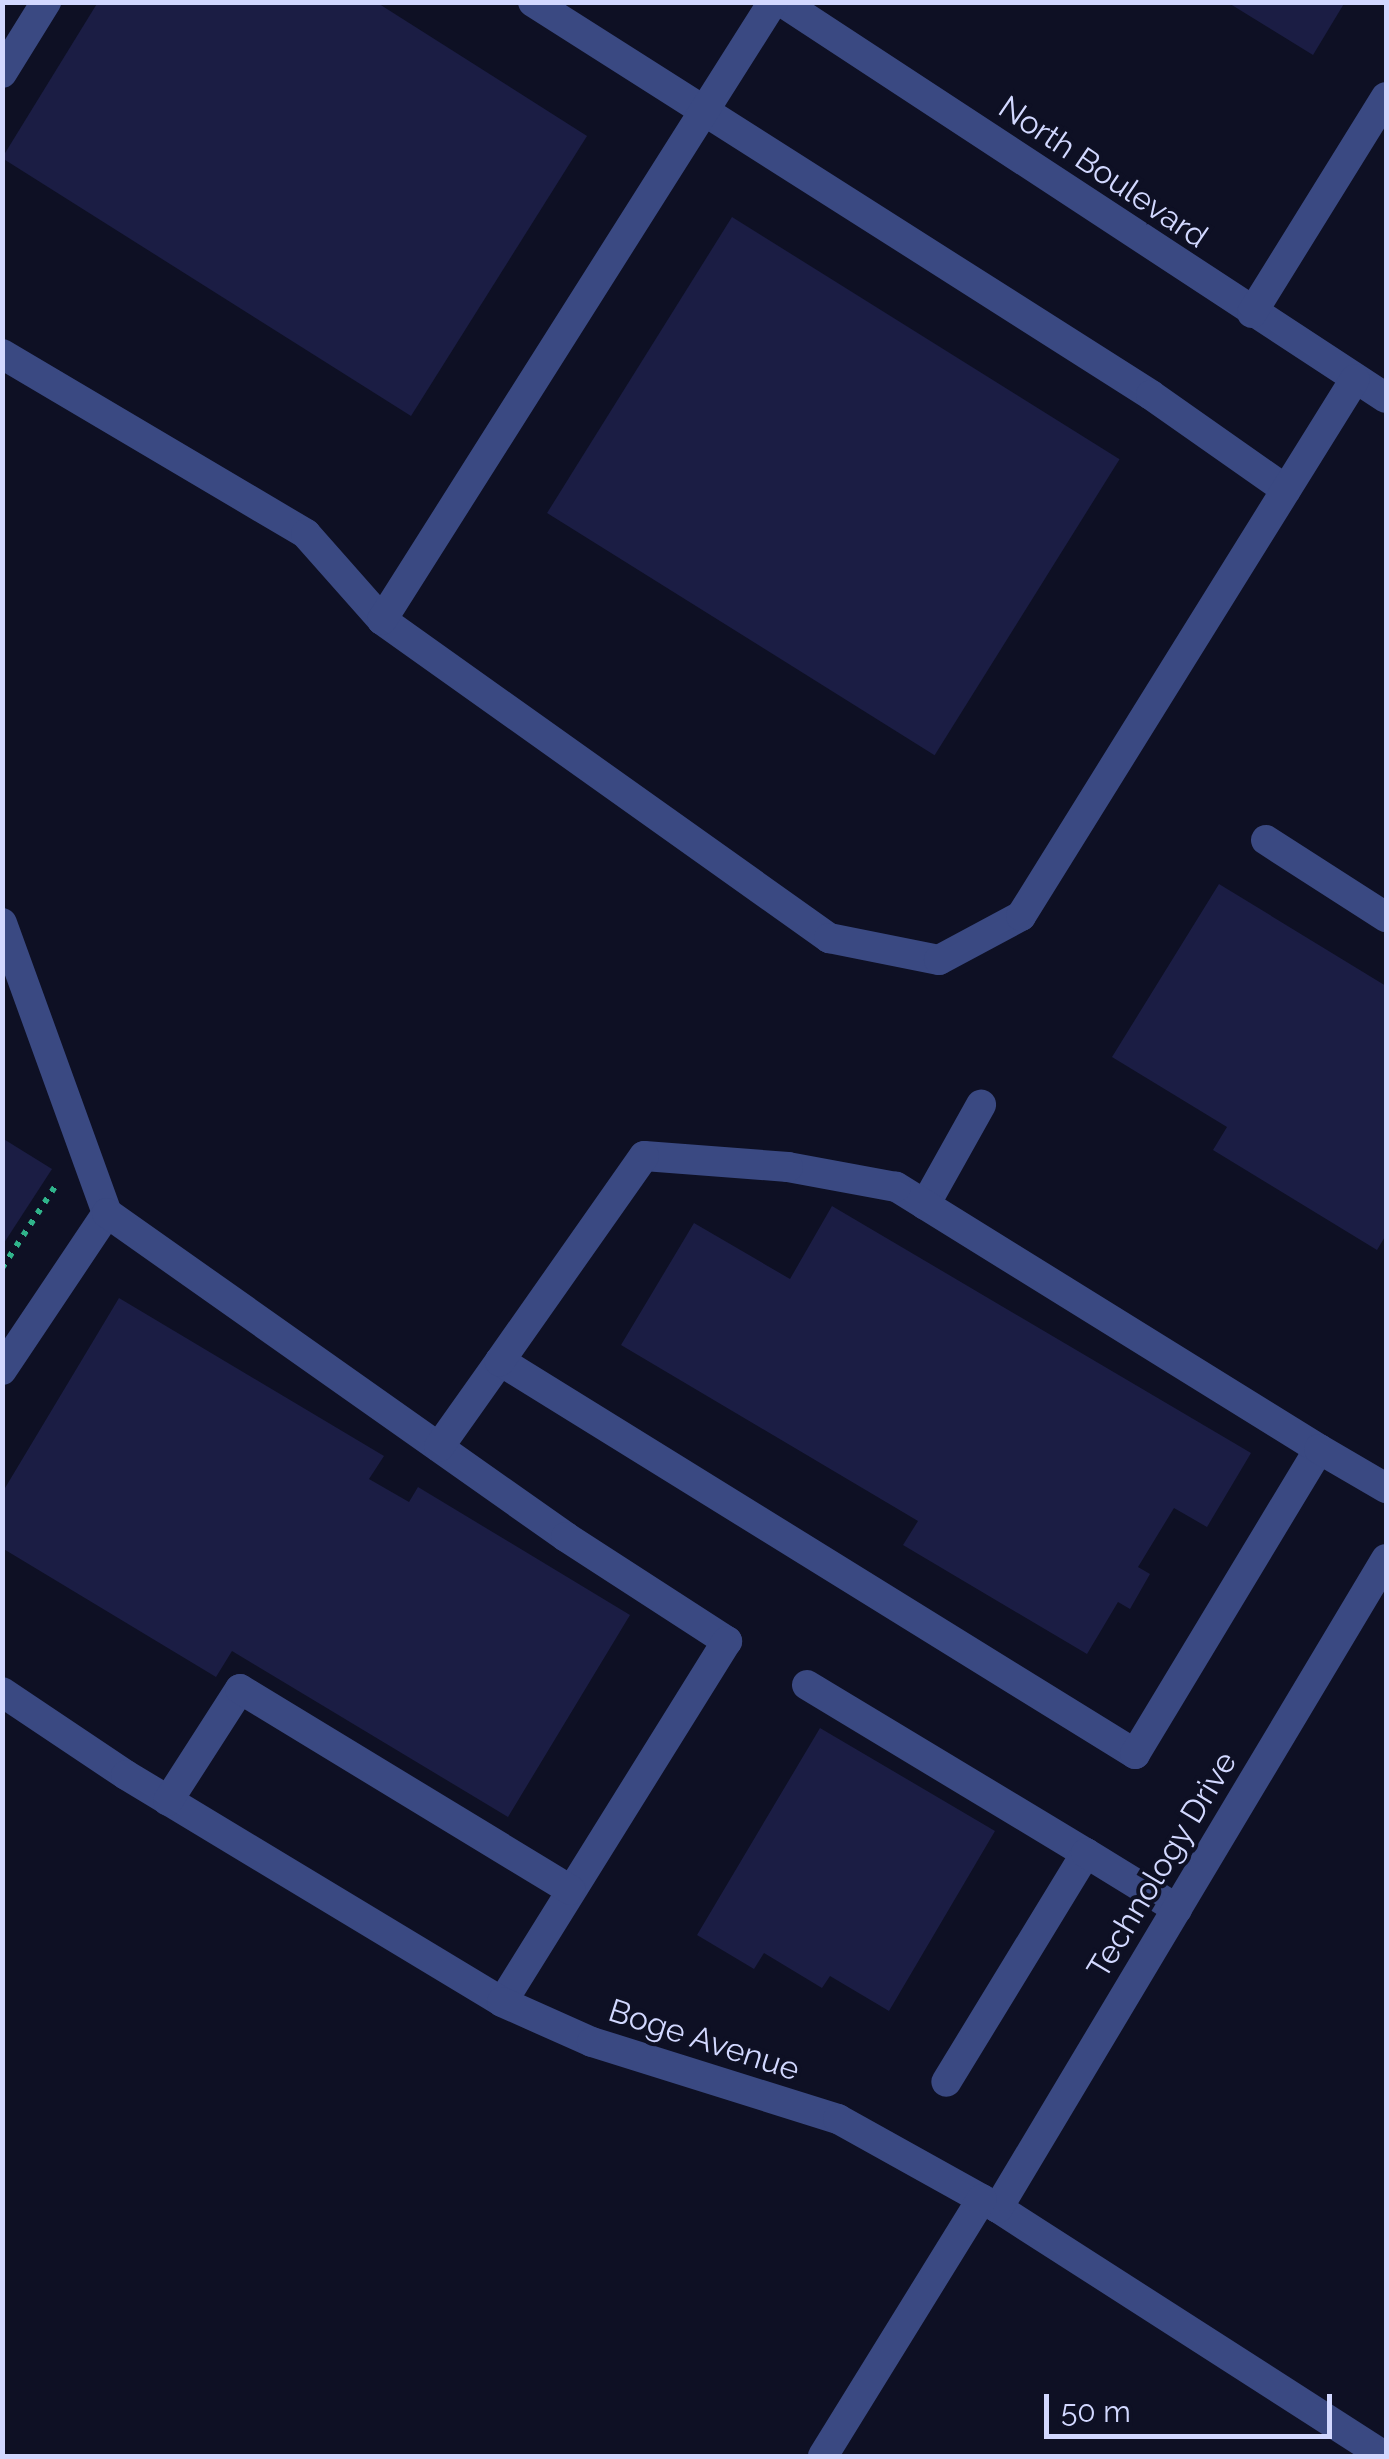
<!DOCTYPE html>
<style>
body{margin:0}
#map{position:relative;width:1389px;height:2459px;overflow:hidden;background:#0e1024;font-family:Raleway,sans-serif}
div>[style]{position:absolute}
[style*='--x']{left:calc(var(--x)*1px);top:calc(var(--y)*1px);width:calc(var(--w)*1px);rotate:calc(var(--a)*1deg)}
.building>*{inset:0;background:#1b1d44;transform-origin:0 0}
.path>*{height:6px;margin-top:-3px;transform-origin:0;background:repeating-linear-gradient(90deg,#30b48b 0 5px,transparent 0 13px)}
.minor>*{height:30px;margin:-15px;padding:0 15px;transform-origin:15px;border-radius:15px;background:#3a4982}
span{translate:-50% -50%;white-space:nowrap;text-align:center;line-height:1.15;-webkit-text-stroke:8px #0e1024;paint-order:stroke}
.street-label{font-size:32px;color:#d2d8ff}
.frame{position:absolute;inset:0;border:5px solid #d2d8ff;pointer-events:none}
.scale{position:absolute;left:1044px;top:2394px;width:288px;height:45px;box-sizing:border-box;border:5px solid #d2d8ff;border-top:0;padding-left:12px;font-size:30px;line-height:35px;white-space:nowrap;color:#d2d8ff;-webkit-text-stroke:8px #0e1024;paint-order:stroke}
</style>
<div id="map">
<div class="building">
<div style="clip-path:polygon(98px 2px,376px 2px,587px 136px,411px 416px,2px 158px)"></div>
<div style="clip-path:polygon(1227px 2px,1345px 2px,1313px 55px)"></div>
<div style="left:732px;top:217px;width:457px;height:349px;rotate:32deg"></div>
<div style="clip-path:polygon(1219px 884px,1386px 986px,1386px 1235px,1377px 1250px,1213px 1150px,1227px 1127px,1112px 1057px)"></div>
<div style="clip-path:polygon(2px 1138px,52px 1169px,2px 1246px)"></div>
<div style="clip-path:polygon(832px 1206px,1251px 1453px,1207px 1527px,1174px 1508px,1138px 1567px,1150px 1574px,1130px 1609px,1118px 1602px,1087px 1654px,903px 1545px,918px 1521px,621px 1345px,694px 1223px,790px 1279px)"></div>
<div style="clip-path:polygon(119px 1298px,384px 1456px,369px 1479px,409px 1502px,418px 1487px,630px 1615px,508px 1817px,232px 1651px,216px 1677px,2px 1548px,2px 1493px)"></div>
<div style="clip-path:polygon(820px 1728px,995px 1831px,889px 2011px,830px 1976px,822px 1988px,764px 1953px,754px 1969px,697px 1935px)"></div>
</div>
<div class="path">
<div style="--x:2;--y:1268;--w:103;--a:-56.9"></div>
</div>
<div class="minor">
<div style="--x:533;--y:2;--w:732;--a:32.45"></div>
<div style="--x:1151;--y:395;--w:165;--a:35.1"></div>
<div style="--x:782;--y:2;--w:722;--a:33.25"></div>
<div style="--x:2;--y:73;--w:84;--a:-58.2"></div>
<div style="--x:1252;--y:313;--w:254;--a:-58.2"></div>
<div style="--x:2;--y:354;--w:353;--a:30.6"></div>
<div style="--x:306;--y:534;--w:115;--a:48.5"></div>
<div style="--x:382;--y:620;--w:549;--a:35.43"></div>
<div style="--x:829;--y:938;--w:112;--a:11.3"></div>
<div style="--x:939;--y:960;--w:93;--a:-28.2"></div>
<div style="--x:1021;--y:916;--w:632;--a:-58.12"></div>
<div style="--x:382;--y:620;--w:731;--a:-57.68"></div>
<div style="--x:1266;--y:840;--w:143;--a:32.7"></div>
<div style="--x:2;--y:923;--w:308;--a:70.1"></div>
<div style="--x:107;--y:1213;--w:189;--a:123.8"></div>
<div style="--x:925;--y:1205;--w:115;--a:-60.8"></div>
<div style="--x:107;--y:1213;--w:562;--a:35.22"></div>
<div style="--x:566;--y:1537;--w:192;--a:32.9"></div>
<div style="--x:727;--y:1641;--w:425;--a:121.9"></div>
<div style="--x:439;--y:1447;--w:105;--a:-54.7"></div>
<div style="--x:500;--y:1361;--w:747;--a:31.75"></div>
<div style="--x:1135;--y:1754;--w:356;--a:-58.9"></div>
<div style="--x:1319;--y:1449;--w:498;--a:-148.2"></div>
<div style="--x:896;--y:1187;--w:110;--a:-169.5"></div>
<div style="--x:788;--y:1167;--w:144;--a:-175.6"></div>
<div style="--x:644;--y:1156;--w:251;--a:125.1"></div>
<div style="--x:1319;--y:1449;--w:78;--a:30.2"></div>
<div style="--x:807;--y:1685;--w:326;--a:31.1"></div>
<div style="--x:1086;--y:1853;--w:268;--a:121.4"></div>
<div style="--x:2;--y:1692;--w:149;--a:33.8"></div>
<div style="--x:126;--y:1775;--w:439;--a:31.1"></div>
<div style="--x:502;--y:2002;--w:98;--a:24"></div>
<div style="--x:592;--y:2042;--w:258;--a:17.4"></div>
<div style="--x:838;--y:2119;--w:183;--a:29.1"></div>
<div style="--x:998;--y:2208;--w:459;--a:32.7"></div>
<div style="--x:168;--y:1801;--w:133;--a:-57.3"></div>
<div style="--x:240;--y:1689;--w:387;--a:31.3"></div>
<div style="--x:1086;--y:1853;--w:107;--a:31.6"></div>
<div style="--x:998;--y:2208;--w:756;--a:-59.13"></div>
<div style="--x:823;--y:2456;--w:302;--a:-58.3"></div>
</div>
<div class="street-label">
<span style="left:1103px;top:172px;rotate:34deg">North Boulevard</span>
<span style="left:1162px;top:1865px;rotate:-59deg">Technology Drive</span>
<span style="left:704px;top:2040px;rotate:18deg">Boge Avenue</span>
</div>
<div class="frame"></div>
<div class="scale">50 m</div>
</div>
